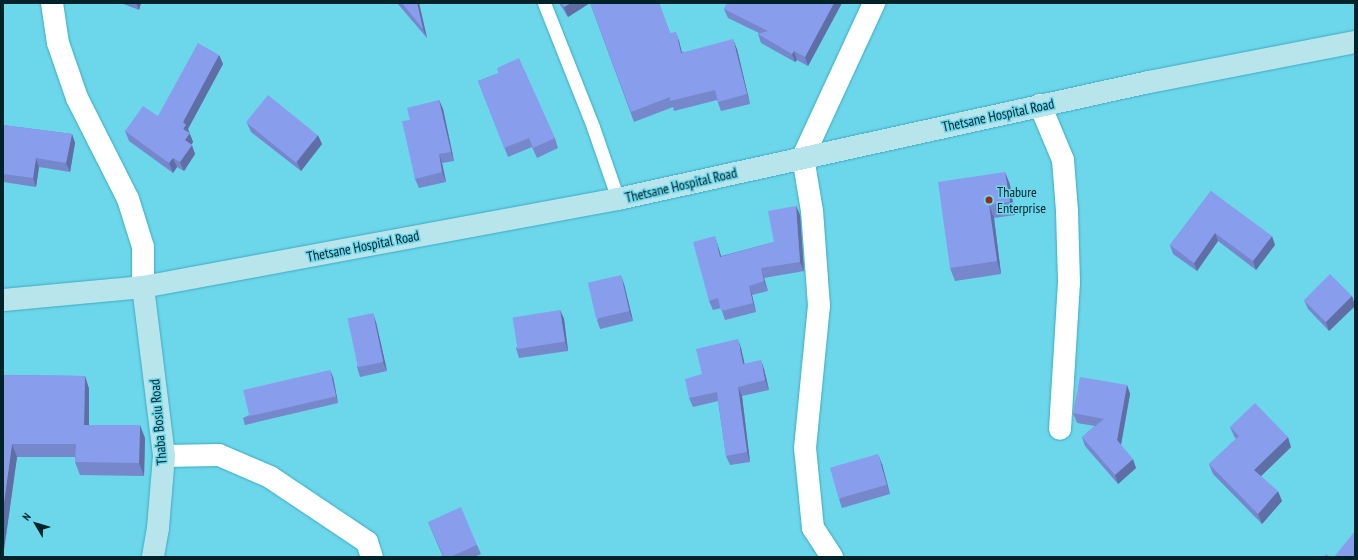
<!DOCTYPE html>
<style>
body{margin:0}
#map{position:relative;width:1358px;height:560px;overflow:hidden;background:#6cd6eb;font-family:"PT Sans Narrow",sans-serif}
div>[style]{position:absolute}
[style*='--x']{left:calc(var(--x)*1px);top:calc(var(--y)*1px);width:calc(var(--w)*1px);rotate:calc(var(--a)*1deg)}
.roads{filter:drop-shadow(0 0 1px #3cabbf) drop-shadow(0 0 1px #3cabbf)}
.lane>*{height:13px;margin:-6.5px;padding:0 6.5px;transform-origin:6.5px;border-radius:6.5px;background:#fff}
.street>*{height:22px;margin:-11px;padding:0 11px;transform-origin:11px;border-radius:11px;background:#fff}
.secondary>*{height:22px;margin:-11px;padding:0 11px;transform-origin:11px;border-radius:11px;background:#b8e4eb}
.wall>*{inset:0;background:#7687cc}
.shaded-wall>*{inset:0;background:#606ea6}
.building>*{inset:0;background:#899ded;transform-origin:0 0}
.dots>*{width:11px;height:11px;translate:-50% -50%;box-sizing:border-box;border:2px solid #6cd6eb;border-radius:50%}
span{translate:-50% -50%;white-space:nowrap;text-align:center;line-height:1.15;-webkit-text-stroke:3px #6cd6eb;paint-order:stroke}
.street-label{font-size:14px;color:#002329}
.poi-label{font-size:14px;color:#002329}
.left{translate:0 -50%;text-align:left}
.frame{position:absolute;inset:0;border:4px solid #002329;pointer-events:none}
.north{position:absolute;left:16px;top:504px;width:40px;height:40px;-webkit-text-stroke:3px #6cd6eb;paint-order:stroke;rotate:308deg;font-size:11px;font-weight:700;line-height:16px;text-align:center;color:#002329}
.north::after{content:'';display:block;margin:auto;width:14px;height:18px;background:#002329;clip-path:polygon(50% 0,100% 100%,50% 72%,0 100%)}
</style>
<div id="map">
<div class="roads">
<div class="lane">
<div style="--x:544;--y:3;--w:133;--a:68.4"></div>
<div style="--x:593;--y:127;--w:76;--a:70.9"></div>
</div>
<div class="street">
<div style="--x:52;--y:3;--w:40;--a:81.5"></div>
<div style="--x:58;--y:43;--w:58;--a:70.9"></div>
<div style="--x:77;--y:98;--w:113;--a:63.2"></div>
<div style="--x:128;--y:199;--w:50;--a:72.6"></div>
<div style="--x:143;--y:247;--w:40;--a:90"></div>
<div style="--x:1040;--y:105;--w:60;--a:67.3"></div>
<div style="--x:1063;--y:160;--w:51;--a:85.5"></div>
<div style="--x:1067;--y:211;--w:71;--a:88.4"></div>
<div style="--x:1069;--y:282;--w:147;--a:93.5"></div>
<div style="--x:164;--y:456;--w:55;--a:-1"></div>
<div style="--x:219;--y:455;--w:56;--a:23.3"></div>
<div style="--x:270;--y:477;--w:117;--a:33.8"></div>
<div style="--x:367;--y:542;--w:16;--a:72"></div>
<div style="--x:832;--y:557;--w:35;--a:-123"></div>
<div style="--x:813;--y:528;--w:80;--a:-95.7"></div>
<div style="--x:805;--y:448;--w:143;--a:-84.4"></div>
<div style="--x:819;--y:306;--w:95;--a:-94.2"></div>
<div style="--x:812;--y:211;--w:55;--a:-99.5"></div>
<div style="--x:803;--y:157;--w:170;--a:-65.2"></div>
</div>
<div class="secondary">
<div style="--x:143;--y:287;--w:170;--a:82.9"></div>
<div style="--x:164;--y:456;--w:72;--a:94.8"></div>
<div style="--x:158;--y:528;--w:29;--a:100"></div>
<div style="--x:3;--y:300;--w:141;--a:-5.3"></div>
<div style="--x:143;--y:287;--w:483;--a:-10.5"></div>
<div style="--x:618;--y:199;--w:544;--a:-12.43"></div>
<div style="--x:1149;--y:82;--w:210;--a:-11"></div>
</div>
</div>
<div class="wall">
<div style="clip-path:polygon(121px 3px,141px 3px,139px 10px)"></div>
<div style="clip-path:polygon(397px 3px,419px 3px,427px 38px)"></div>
<div style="clip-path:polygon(559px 3px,659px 3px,670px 33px,679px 41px,682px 52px,737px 49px,750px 104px,721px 111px,717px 100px,674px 111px,673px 107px,634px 122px,590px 3px,568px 17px)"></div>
<div style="clip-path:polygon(727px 3px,842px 3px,808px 66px,797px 60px,795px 62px,761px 43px,758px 34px,759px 33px,728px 18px,724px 9px)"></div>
<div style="clip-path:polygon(219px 55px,223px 64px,188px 129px,193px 142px,191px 145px,195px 154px,184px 171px,177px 167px,173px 173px,129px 141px,125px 131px,158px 116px)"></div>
<div style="clip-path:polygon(497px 68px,555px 138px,558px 148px,537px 158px,532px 147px,508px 157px,478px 81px,499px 73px)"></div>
<div style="clip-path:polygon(439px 100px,443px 109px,454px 161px,442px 163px,446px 182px,419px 188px,415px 179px,410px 120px)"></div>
<div style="clip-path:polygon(247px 123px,322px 144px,301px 171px,251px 132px)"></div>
<div style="clip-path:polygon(3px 125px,72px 134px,75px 143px,70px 172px,39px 167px,36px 187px,3px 182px)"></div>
<div style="clip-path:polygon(1005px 172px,1010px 185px,1015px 215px,994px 218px,1001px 274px,955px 281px,950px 268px)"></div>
<div style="clip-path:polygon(1211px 191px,1275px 245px,1256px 270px,1218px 241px,1197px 271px,1173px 254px,1170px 245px)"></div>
<div style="clip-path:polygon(796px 206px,800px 215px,804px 271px,764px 278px,768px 291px,752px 295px,756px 312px,725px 320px,721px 308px,713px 310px,709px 301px,718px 246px,721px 256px,774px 242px)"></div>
<div style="clip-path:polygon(624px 284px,633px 321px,600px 329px,597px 320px)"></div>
<div style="clip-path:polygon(1352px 296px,1355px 306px,1329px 331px,1308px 309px,1304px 300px)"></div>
<div style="clip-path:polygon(560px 310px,564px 319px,568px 351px,519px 358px,516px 348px)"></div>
<div style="clip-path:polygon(376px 322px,387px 371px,360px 377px,357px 367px)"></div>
<div style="clip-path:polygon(741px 348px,744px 364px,764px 369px,769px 390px,742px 396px,750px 462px,730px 465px,726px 456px,718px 401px,693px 407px,689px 398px,702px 374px)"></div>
<div style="clip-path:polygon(3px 375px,85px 376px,89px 389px,89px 425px,145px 438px,144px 476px,80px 475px,75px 462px,75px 457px,17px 457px,3px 557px)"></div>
<div style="clip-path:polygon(333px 377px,338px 403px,245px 425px,243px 418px)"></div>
<div style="clip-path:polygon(1127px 385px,1130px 394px,1121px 445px,1136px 468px,1118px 484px,1085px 446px,1082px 437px,1095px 426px,1077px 423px,1073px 413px)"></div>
<div style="clip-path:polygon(1230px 427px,1291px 447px,1261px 476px,1282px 501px,1262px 524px,1213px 474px,1209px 464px,1236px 439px,1234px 436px)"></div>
<div style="clip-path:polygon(882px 464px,890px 494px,842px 508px,839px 499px)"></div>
<div style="clip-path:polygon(428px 522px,477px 545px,481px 554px,474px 557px,443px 557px)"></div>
</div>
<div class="shaded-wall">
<div style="clip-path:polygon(136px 3px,141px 3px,139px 10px)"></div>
<div style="clip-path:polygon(417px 3px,419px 3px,427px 38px,423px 29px)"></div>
<div style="clip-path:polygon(571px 3px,590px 3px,568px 17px,564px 7px)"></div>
<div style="clip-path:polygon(834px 3px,842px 3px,808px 66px,805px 57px)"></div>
<div style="clip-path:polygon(676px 32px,679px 41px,684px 62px,681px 53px)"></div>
<div style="clip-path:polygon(733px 39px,737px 49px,750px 104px,747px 94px)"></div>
<div style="clip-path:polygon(794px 51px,797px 60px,795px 62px,792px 54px)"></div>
<div style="clip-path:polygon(219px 55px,223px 64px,188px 129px,193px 142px,188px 150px,185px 140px,183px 122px)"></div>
<div style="clip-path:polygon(439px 100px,443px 109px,454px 161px,451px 152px)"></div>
<div style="clip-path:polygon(72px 134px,75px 143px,70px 172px,66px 163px)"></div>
<div style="clip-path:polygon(318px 135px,322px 144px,301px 171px,297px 162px)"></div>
<div style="clip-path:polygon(192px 145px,195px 154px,184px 171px,180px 162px)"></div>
<div style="clip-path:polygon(439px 154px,442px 163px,446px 182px,442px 172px)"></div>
<div style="clip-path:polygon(36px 158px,39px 167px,36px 187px,33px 178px)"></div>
<div style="clip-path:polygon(173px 158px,177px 167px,173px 173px,169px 163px)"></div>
<div style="clip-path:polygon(1005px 172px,1010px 185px,1015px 215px,1010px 202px)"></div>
<div style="clip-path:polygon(989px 205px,994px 218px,1001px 274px,997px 261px)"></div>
<div style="clip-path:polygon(796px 206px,800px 215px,804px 271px,800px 262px)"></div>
<div style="clip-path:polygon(1215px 233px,1218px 241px,1197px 271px,1194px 263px)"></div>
<div style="clip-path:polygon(715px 236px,724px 266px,720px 257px)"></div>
<div style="clip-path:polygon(1272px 236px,1275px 245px,1256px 270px,1253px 261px)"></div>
<div style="clip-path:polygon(761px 268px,764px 278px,768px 291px,764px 281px)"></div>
<div style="clip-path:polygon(621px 275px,624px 284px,633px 321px,629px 311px)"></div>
<div style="clip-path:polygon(749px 286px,752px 295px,756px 312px,753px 303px)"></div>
<div style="clip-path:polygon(1352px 296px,1355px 306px,1329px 331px,1326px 322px)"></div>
<div style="clip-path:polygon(560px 310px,564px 319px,568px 351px,565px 342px)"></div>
<div style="clip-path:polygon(373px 313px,376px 322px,387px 371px,383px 362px)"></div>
<div style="clip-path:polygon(738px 339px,741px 348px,747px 374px,743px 364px)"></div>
<div style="clip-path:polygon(761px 360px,764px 369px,769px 390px,765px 380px)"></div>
<div style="clip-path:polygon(330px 370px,333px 377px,338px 403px,336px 396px)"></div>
<div style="clip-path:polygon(85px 376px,89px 389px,89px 438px,84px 425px)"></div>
<div style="clip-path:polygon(1127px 385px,1130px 394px,1120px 450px,1117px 440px)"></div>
<div style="clip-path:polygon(738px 387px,742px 396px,750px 462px,747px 452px)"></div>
<div style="clip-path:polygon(140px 425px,145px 438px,144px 476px,139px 463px)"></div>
<div style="clip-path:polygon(1288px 437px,1291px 447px,1257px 480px,1254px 470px)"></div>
<div style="clip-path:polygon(12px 444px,17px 457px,3px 557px,3px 510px)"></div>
<div style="clip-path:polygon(878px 454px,882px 464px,890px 494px,887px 485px)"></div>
<div style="clip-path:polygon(1133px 459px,1136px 468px,1118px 484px,1115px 475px)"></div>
<div style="clip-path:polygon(1278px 491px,1282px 501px,1262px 524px,1258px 514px)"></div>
</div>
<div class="building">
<div style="clip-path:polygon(402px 3px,417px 3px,423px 29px)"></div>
<div style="clip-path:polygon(561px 3px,571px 3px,564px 7px)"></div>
<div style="clip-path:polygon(590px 3px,659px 3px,670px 33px,676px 32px,681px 53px,733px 39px,747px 94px,718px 102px,715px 90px,670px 101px,670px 97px,631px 112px)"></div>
<div style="clip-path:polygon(727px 3px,834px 3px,805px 57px,794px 51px,792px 54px,758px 34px,768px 31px,724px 9px)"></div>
<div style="clip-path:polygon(198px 43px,219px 55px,183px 122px,186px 125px,183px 129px,190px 133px,185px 140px,192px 145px,180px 162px,173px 158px,169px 163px,125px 131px,143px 106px,158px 116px)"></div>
<div style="clip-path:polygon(519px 58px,555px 138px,533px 148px,529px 138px,504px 148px,478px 81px,499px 73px,497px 68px)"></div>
<div style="left:268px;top:95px;width:64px;height:35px;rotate:39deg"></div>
<div style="clip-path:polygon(439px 100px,451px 152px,439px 154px,442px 172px,415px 179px,402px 121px,410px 120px,407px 108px)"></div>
<div style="clip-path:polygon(3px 125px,72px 134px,66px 163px,36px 158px,33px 178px,3px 174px)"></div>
<div style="clip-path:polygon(1005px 172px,1010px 202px,989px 205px,997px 261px,950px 268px,938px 182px)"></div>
<div style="clip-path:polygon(1211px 191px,1272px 236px,1253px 261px,1215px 233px,1194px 263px,1170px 245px)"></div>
<div style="clip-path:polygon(796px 206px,800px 262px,761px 268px,764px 281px,749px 286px,753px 303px,721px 311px,718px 298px,709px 301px,693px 242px,715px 236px,720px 257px,774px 242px,768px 211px)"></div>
<div style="left:1330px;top:274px;width:31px;height:37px;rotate:45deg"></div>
<div style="left:621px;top:275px;width:37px;height:34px;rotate:77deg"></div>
<div style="left:560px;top:310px;width:32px;height:48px;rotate:81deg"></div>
<div style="left:373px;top:313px;width:50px;height:26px;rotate:78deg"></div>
<div style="clip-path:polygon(738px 339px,743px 364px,761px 360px,765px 380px,738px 387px,747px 452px,726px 456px,717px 392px,689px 398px,685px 379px,702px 374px,696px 349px)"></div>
<div style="left:330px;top:370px;width:27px;height:89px;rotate:77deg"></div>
<div style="clip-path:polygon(3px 375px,85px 376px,84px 425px,140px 425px,139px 463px,75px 462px,76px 444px,12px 444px,3px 510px)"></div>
<div style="clip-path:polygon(1080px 377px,1127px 385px,1117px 440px,1133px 459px,1115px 475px,1082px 437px,1104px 419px,1073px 413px)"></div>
<div style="clip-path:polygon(1255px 403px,1288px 437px,1254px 470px,1278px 491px,1258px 514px,1209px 464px,1239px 436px,1230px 427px)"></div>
<div style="left:878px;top:454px;width:32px;height:50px;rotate:74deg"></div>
<div style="clip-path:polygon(461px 507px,477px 545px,450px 557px,444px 557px,428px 522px)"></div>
<div style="clip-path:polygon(1355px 531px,1355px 557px,1334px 557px)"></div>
<div style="clip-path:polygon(1326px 554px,1330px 557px,1324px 557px)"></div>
</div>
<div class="dots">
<div style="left:989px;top:200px;background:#952b19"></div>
</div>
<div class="street-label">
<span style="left:998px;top:115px;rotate:-12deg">Thetsane Hospital Road</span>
<span style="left:681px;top:185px;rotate:-13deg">Thetsane Hospital Road</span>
<span style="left:363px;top:246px;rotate:-11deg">Thetsane Hospital Road</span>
<span style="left:158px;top:422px;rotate:-95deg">Thaba Bosiu Road</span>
</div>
<div class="poi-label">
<span class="left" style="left:997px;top:200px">Thabure<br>Enterprise</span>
</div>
<div class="frame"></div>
<div class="north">N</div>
</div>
